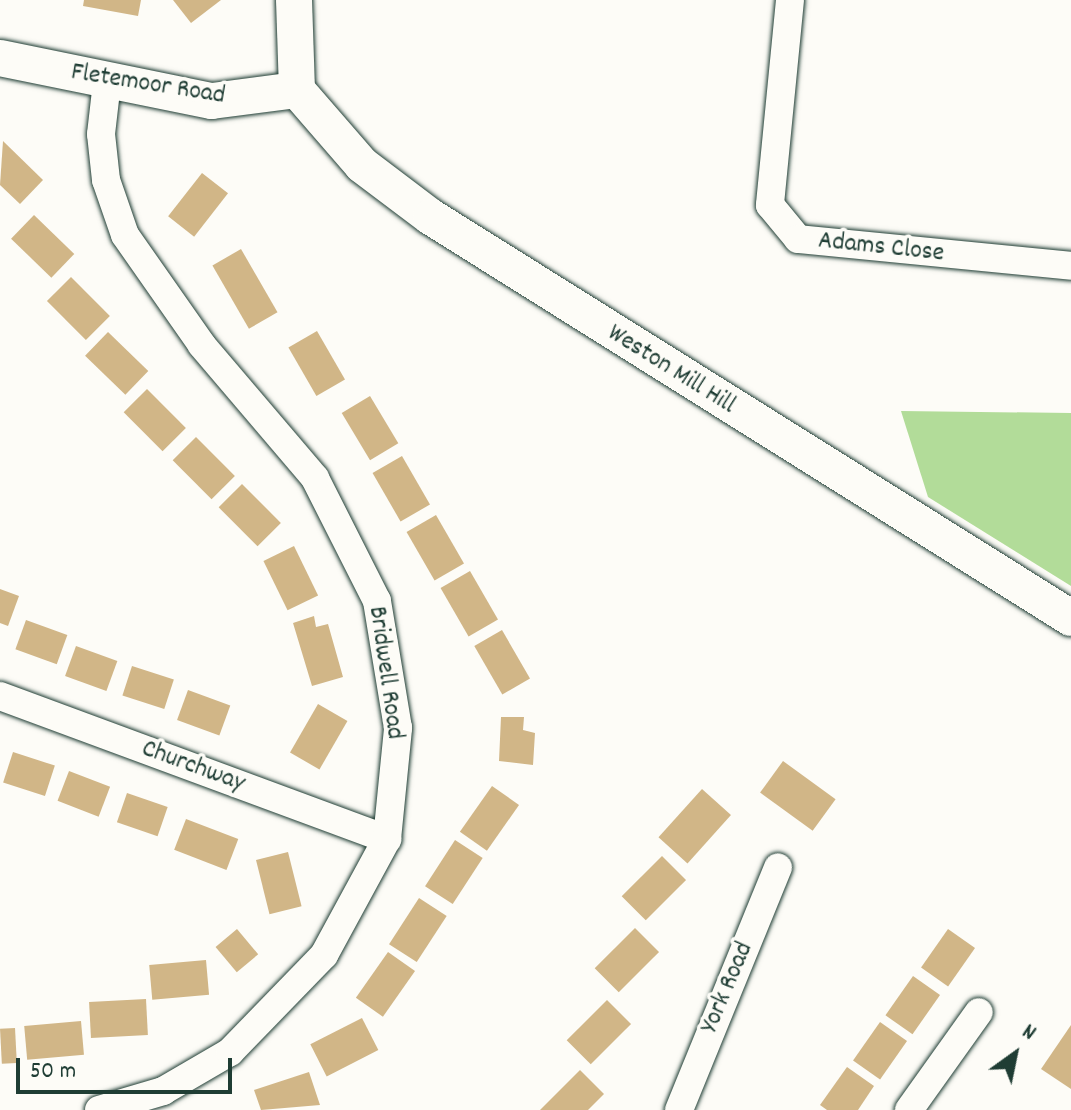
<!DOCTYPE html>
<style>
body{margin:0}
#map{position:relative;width:1071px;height:1110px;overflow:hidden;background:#fdfcf7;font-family:Dekko,sans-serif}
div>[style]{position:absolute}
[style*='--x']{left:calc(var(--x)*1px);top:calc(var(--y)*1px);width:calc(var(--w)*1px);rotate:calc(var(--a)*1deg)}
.green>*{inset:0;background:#b2dc99}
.building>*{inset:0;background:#d1b687;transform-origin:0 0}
.roads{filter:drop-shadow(0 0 2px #1f3d34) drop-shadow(0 0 2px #1f3d34)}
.minor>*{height:28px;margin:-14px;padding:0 14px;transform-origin:14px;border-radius:14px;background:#fdfcf7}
.tertiary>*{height:36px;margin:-18px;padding:0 18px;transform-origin:18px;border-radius:18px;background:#fdfcf7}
span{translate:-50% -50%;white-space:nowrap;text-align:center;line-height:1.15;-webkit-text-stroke:7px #fdfcf7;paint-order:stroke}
.street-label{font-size:26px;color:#1f3d34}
.north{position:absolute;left:975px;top:1014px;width:80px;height:80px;-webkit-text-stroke:6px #fdfcf7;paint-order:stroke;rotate:33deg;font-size:22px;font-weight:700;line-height:32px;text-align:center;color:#1f3d34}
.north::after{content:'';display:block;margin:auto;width:28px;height:36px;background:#1f3d34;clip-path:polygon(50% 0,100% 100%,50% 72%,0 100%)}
.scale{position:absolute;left:16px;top:1058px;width:216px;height:36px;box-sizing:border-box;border:4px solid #1f3d34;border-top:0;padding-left:10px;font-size:24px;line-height:28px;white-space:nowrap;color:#1f3d34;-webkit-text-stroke:6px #fdfcf7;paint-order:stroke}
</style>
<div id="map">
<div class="green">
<div style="clip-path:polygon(901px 411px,1071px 413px,1071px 586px,928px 497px)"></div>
</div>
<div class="building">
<div style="clip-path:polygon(84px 0,141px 0,138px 16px,83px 6px)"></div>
<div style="clip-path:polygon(173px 0,221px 0,191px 23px)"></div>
<div style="clip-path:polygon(3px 141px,43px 180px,20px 204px,0 185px)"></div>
<div style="left:202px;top:173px;width:33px;height:55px;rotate:38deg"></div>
<div style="left:34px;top:215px;width:56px;height:33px;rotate:44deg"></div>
<div style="left:241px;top:249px;width:73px;height:33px;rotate:60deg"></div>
<div style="left:71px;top:277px;width:55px;height:34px;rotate:45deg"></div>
<div style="left:317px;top:331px;width:56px;height:33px;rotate:60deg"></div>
<div style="left:108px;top:332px;width:56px;height:33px;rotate:44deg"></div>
<div style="left:147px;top:389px;width:55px;height:33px;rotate:45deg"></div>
<div style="left:370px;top:396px;width:55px;height:33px;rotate:59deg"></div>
<div style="left:196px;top:437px;width:55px;height:33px;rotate:45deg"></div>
<div style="left:402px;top:456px;width:56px;height:34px;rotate:60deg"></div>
<div style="left:242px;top:484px;width:55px;height:33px;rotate:45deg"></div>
<div style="left:436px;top:515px;width:56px;height:34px;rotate:60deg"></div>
<div style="left:294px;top:546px;width:55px;height:34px;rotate:64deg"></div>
<div style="left:470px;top:571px;width:56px;height:34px;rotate:60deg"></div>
<div style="clip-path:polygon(0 589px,19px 596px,8px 626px,0 623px)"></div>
<div style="clip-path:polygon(314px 616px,316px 627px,328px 624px,343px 677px,312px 686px,293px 623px)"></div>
<div style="left:26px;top:620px;width:44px;height:31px;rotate:20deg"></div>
<div style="left:502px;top:630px;width:56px;height:32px;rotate:60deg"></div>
<div style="left:76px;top:646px;width:44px;height:32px;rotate:20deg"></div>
<div style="left:132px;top:666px;width:44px;height:31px;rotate:18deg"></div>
<div style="left:188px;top:690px;width:45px;height:32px;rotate:20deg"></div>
<div style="left:318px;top:704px;width:34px;height:56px;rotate:30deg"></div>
<div style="clip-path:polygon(501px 717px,524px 717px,523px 730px,535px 733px,533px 765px,499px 761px)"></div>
<div style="left:13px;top:752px;width:44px;height:32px;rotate:18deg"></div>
<div style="left:783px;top:761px;width:65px;height:39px;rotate:36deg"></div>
<div style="left:69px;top:771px;width:44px;height:32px;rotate:21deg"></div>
<div style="left:492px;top:786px;width:33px;height:56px;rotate:35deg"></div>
<div style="left:702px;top:789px;width:39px;height:65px;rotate:42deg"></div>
<div style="left:127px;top:793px;width:43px;height:31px;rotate:19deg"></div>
<div style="left:186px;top:819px;width:56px;height:33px;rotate:21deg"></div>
<div style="left:455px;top:840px;width:33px;height:55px;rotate:33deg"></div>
<div style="left:288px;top:852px;width:56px;height:33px;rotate:76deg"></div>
<div style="left:662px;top:856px;width:34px;height:57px;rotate:45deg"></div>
<div style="left:419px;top:898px;width:33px;height:55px;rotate:33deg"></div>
<div style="left:635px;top:928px;width:34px;height:57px;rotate:45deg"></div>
<div style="left:237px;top:929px;width:33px;height:28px;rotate:50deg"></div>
<div style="left:948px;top:929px;width:33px;height:47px;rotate:35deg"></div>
<div style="left:388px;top:952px;width:33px;height:56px;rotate:35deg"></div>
<div style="left:206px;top:960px;width:35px;height:57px;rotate:85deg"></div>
<div style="left:913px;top:976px;width:33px;height:48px;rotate:35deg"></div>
<div style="left:146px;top:999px;width:36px;height:57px;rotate:87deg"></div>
<div style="left:607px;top:1000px;width:34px;height:57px;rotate:45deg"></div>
<div style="left:362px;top:1018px;width:36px;height:58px;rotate:63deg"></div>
<div style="left:81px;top:1021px;width:34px;height:57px;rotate:85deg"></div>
<div style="left:880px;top:1022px;width:33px;height:47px;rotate:35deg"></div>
<div style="clip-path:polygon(1071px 1025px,1071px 1089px,1041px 1069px)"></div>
<div style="left:15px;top:1028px;width:35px;height:15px;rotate:87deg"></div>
<div style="clip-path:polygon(847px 1067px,874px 1086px,858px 1110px,827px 1110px,820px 1105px)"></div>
<div style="clip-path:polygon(580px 1070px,604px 1094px,588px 1110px,540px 1110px)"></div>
<div style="clip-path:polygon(309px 1072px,320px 1105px,261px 1110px,254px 1090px)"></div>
</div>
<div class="roads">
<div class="minor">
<div style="--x:790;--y:0;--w:206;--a:95.6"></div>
<div style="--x:770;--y:205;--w:44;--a:50.5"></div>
<div style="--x:798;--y:239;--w:274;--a:5.6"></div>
<div style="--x:0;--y:696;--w:413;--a:20.3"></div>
<div style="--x:99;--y:1110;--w:67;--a:-16.5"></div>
<div style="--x:163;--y:1091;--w:78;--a:-30.2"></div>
<div style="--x:230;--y:1052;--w:135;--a:-45.9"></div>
<div style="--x:324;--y:955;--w:132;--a:-61.5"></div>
<div style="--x:387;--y:839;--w:112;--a:-84.3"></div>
<div style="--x:398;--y:728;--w:129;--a:-99.4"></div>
<div style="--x:377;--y:601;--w:138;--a:-116.8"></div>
<div style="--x:315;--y:478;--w:175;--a:-130.4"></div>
<div style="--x:202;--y:345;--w:134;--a:-125"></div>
<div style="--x:125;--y:235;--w:58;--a:-109.1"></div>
<div style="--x:106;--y:180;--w:46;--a:-96.2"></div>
<div style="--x:101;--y:134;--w:52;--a:-83.4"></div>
<div style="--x:679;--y:1110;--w:262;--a:-67.8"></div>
<div style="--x:909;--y:1110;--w:120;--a:-54.5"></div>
</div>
<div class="tertiary">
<div style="--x:294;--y:0;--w:90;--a:88.1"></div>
<div style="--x:0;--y:58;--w:216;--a:11.5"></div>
<div style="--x:212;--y:101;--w:86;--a:-7.4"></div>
<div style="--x:297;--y:90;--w:99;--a:49.1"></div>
<div style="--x:362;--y:165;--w:86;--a:37"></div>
<div style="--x:431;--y:217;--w:755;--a:32.07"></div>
</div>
</div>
<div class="street-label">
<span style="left:148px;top:85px;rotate:9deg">Fletemoor Road</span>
<span style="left:881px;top:248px;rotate:6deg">Adams Close</span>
<span style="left:671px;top:370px;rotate:32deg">Weston Mill Hill</span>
<span style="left:385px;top:673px;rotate:82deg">Bridwell Road</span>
<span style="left:193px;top:767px;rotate:20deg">Churchway</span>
<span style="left:728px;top:988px;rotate:-67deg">York Road</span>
</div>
<div class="north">N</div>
<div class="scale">50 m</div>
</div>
